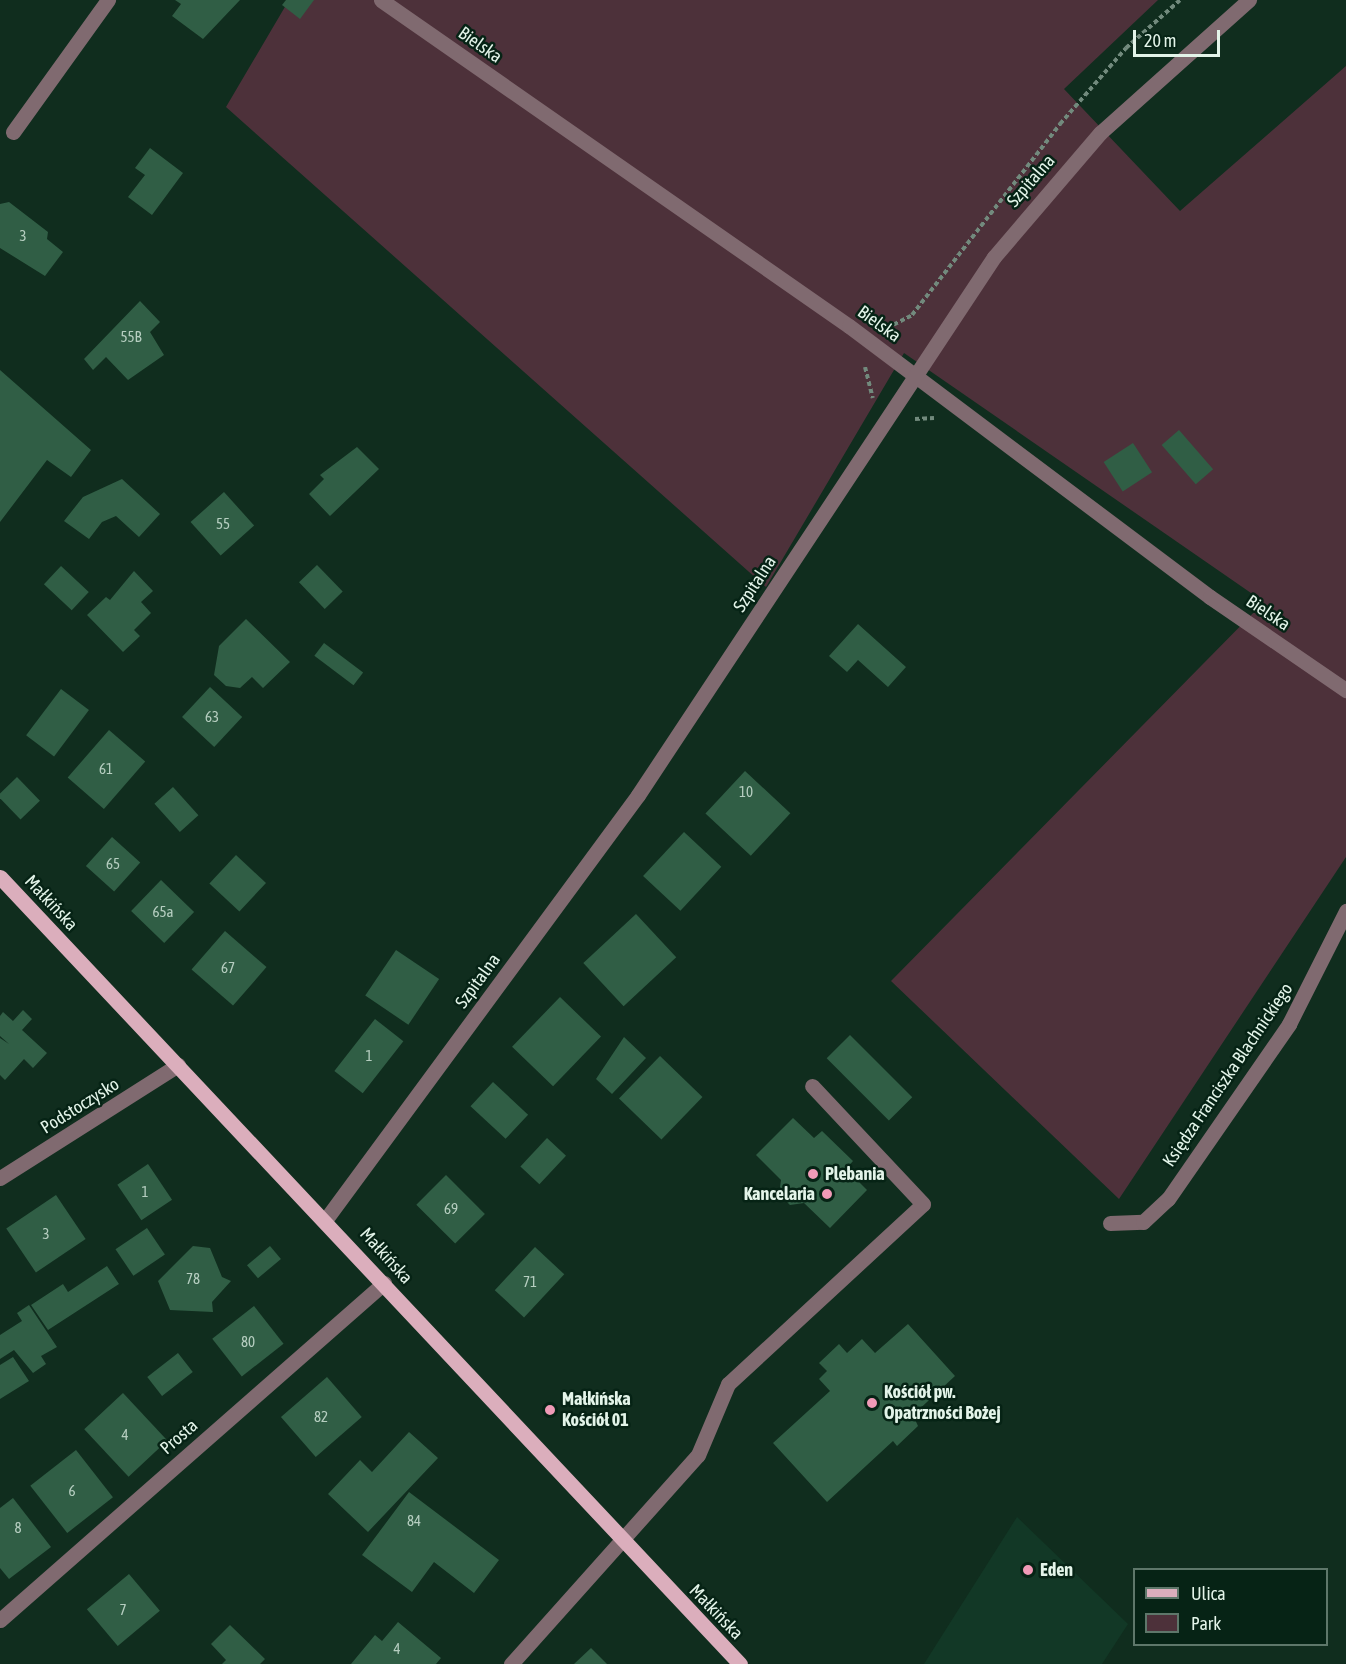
<!DOCTYPE html>
<meta charset="utf-8">
<style>
body{margin:0}
#map{position:relative;width:1346px;height:1664px;overflow:hidden;background:#102d1e;font-family:"Asap Condensed",sans-serif}
div>[style]{position:absolute}
[style*='--x']{left:calc(var(--x)*1px);top:calc(var(--y)*1px);width:calc(var(--w)*1px);rotate:calc(var(--a)*1deg)}
.built>*{inset:0;background:#123826}
.green>*{inset:0;background:#4d313a}
.building>*{inset:0;background:#305e45;transform-origin:0 0}
.path>*{height:4px;margin-top:-2px;transform-origin:0;background:repeating-linear-gradient(90deg,#728a7d 0 4.5px,transparent 0 7.5px)}
.minor>*{height:15px;margin:-7.5px;padding:0 7.5px;transform-origin:7.5px;border-radius:7.5px;background:#806a70}
.major>*{height:15px;margin:-7.5px;padding:0 7.5px;transform-origin:7.5px;border-radius:7.5px;background:#dbaebc}
.dots>*{width:16px;height:16px;translate:-50% -50%;box-sizing:border-box;border:3px solid #062315;border-radius:50%}
span{translate:-50% -50%;white-space:nowrap;text-align:center;line-height:1.15;-webkit-text-stroke:5px #062315;paint-order:stroke}
.number-label{font-size:15px;color:#b6cec0}
.number-label span{-webkit-text-stroke-width:0}
.street-label{font-size:18px;color:#e3f4e9}
.poi-label{font-size:18px;color:#e3f4e9;font-weight:700}
.left{translate:0 -50%;text-align:left}
.right{translate:-100% -50%;text-align:right}
.legend{position:absolute;left:1133px;top:1568px;width:195px;height:78px;box-sizing:border-box;background:#062315;border:2px solid #5e776a;margin:0;padding:8px 10px;list-style:none;font-size:18px;color:#e3f4e9}
.legend li{display:flex;align-items:center;gap:12px;height:30px}
.legend b{width:30px;border:2px solid #5e776a}
.scale{position:absolute;left:1133px;top:30px;width:87px;height:27px;box-sizing:border-box;border:3px solid #e3f4e9;border-top:0;padding-left:8px;font-size:18px;line-height:21px;white-space:nowrap;color:#e3f4e9;-webkit-text-stroke:4px #062315;paint-order:stroke}
</style>
<div id="map">
<div class="built">
<div style="clip-path:polygon(1017px 1517px,1128px 1624px,1102px 1664px,924px 1664px)"></div>
</div>
<div class="green">
<div style="clip-path:polygon(289px 0,1158px 0,1064px 89px,1180px 211px,1346px 66px,1346px 857px,1119px 1199px,891px 981px,1264px 602px,904px 353px,766px 587px,226px 107px)"></div>
</div>
<div class="building">
<div style="clip-path:polygon(175px 0,240px 0,203px 39px,172px 16px,181px 4px)"></div>
<div style="clip-path:polygon(286px 0,314px 0,300px 19px,282px 5px)"></div>
<div style="clip-path:polygon(150px 148px,183px 173px,152px 215px,128px 197px,145px 175px,135px 168px)"></div>
<div style="clip-path:polygon(9px 202px,48px 232px,47px 239px,63px 252px,45px 276px,0 248px,0 204px)"></div>
<div style="clip-path:polygon(140px 301px,160px 322px,150px 332px,164px 355px,128px 380px,106px 357px,93px 370px,84px 359px)"></div>
<div style="clip-path:polygon(0 370px,91px 450px,71px 477px,47px 460px,0 522px)"></div>
<div style="left:1179px;top:430px;width:52px;height:23px;rotate:49deg"></div>
<div style="left:1133px;top:443px;width:35px;height:35px;rotate:57deg"></div>
<div style="clip-path:polygon(357px 447px,379px 469px,330px 516px,309px 494px,324px 479px,320px 475px)"></div>
<div style="clip-path:polygon(122px 479px,160px 514px,139px 537px,116px 516px,102px 522px,89px 539px,64px 521px,83px 497px)"></div>
<div style="left:224px;top:492px;width:45px;height:45px;rotate:48deg"></div>
<div style="left:317px;top:565px;width:37px;height:25px;rotate:46deg"></div>
<div style="left:61px;top:566px;width:38px;height:25px;rotate:43deg"></div>
<div style="clip-path:polygon(134px 571px,153px 591px,141px 602px,151px 613px,134px 630px,140px 636px,123px 652px,87px 615px,106px 597px,110px 600px)"></div>
<div style="clip-path:polygon(246px 619px,290px 662px,263px 688px,252px 677px,240px 688px,226px 686px,214px 675px,219px 646px)"></div>
<div style="clip-path:polygon(858px 624px,906px 667px,888px 687px,858px 660px,847px 672px,829px 656px)"></div>
<div style="left:324px;top:643px;width:49px;height:16px;rotate:37deg"></div>
<div style="left:210px;top:687px;width:44px;height:41px;rotate:43deg"></div>
<div style="left:61px;top:689px;width:35px;height:58px;rotate:37deg"></div>
<div style="left:109px;top:730px;width:48px;height:63px;rotate:41deg"></div>
<div style="left:745px;top:771px;width:62px;height:58px;rotate:43deg"></div>
<div style="left:17px;top:777px;width:33px;height:27px;rotate:46deg"></div>
<div style="left:173px;top:787px;width:38px;height:25px;rotate:48deg"></div>
<div style="left:684px;top:832px;width:51px;height:60px;rotate:43deg"></div>
<div style="left:112px;top:837px;width:38px;height:39px;rotate:42deg"></div>
<div style="left:236px;top:855px;width:41px;height:39px;rotate:43deg"></div>
<div style="left:161px;top:880px;width:46px;height:43px;rotate:44deg"></div>
<div style="left:636px;top:914px;width:59px;height:72px;rotate:47deg"></div>
<div style="left:225px;top:931px;width:55px;height:51px;rotate:41deg"></div>
<div style="left:396px;top:950px;width:52px;height:55px;rotate:34deg"></div>
<div style="left:560px;top:997px;width:57px;height:69px;rotate:44deg"></div>
<div style="clip-path:polygon(23px 1010px,32px 1019px,22px 1030px,47px 1053px,33px 1068px,24px 1059px,5px 1080px,0 1075px,0 1038px,9px 1044px,0 1036px,0 1016px,3px 1012px,13px 1021px)"></div>
<div style="left:375px;top:1019px;width:36px;height:66px;rotate:38deg"></div>
<div style="left:850px;top:1035px;width:88px;height:33px;rotate:45deg"></div>
<div style="clip-path:polygon(624px 1037px,646px 1058px,612px 1094px,596px 1079px)"></div>
<div style="left:660px;top:1056px;width:59px;height:59px;rotate:44deg"></div>
<div style="left:493px;top:1082px;width:48px;height:33px;rotate:43deg"></div>
<div style="clip-path:polygon(793px 1118px,814px 1138px,822px 1131px,853px 1161px,846px 1169px,867px 1190px,830px 1228px,804px 1203px,790px 1205px,779px 1194px,781px 1180px,756px 1155px)"></div>
<div style="left:547px;top:1138px;width:26px;height:39px;rotate:43deg"></div>
<div style="left:148px;top:1164px;width:43px;height:37px;rotate:56deg"></div>
<div style="left:446px;top:1175px;width:55px;height:42px;rotate:45deg"></div>
<div style="left:56px;top:1195px;width:53px;height:60px;rotate:56deg"></div>
<div style="left:147px;top:1228px;width:32px;height:38px;rotate:56deg"></div>
<div style="clip-path:polygon(193px 1246px,210px 1248px,222px 1277px,231px 1281px,212px 1302px,213px 1312px,170px 1310px,158px 1281px)"></div>
<div style="left:270px;top:1246px;width:17px;height:30px;rotate:50deg"></div>
<div style="left:535px;top:1247px;width:40px;height:59px;rotate:43deg"></div>
<div style="clip-path:polygon(107px 1266px,119px 1284px,48px 1330px,31px 1305px,63px 1284px,68px 1292px)"></div>
<div style="clip-path:polygon(29px 1305px,57px 1347px,41px 1356px,46px 1364px,33px 1373px,14px 1350px,0 1359px,0 1335px,22px 1321px,17px 1313px)"></div>
<div style="left:254px;top:1306px;width:48px;height:53px;rotate:52deg"></div>
<div style="clip-path:polygon(908px 1324px,955px 1376px,913px 1415px,918px 1426px,897px 1446px,893px 1441px,827px 1502px,773px 1443px,830px 1391px,819px 1379px,827px 1371px,819px 1363px,839px 1344px,847px 1353px,862px 1339px,875px 1353px)"></div>
<div style="left:178px;top:1353px;width:24px;height:39px;rotate:52deg"></div>
<div style="clip-path:polygon(13px 1357px,29px 1381px,0 1399px,0 1365px)"></div>
<div style="left:327px;top:1377px;width:53px;height:61px;rotate:49deg"></div>
<div style="left:123px;top:1393px;width:65px;height:53px;rotate:47deg"></div>
<div style="clip-path:polygon(409px 1432px,438px 1458px,368px 1532px,328px 1494px,360px 1460px,372px 1472px)"></div>
<div style="left:76px;top:1450px;width:60px;height:58px;rotate:52deg"></div>
<div style="clip-path:polygon(409px 1492px,499px 1560px,474px 1593px,434px 1562px,412px 1592px,362px 1555px)"></div>
<div style="clip-path:polygon(13px 1498px,51px 1547px,9px 1579px,0 1568px,0 1508px)"></div>
<div style="left:129px;top:1574px;width:48px;height:55px;rotate:50deg"></div>
<div style="clip-path:polygon(398px 1622px,441px 1658px,436px 1664px,351px 1664px,375px 1635px,382px 1641px)"></div>
<div style="clip-path:polygon(230px 1625px,265px 1659px,260px 1664px,222px 1664px,226px 1660px,211px 1644px)"></div>
<div style="clip-path:polygon(591px 1648px,607px 1664px,574px 1664px)"></div>
</div>
<div class="path">
<div style="--x:887;--y:328;--w:28;--a:-27"></div>
<div style="--x:912;--y:315;--w:242;--a:-52.2"></div>
<div style="--x:1060;--y:124;--w:101;--a:-49"></div>
<div style="--x:1126;--y:48;--w:72;--a:-41.6"></div>
<div style="--x:865;--y:367;--w:32;--a:76"></div>
<div style="--x:915;--y:419;--w:19;--a:-3"></div>
</div>
<div class="minor">
<div style="--x:381;--y:0;--w:570;--a:34.86"></div>
<div style="--x:849;--y:326;--w:451;--a:36.9"></div>
<div style="--x:1210;--y:597;--w:165;--a:34.4"></div>
<div style="--x:13;--y:132;--w:163;--a:-54.3"></div>
<div style="--x:0;--y:1178;--w:211;--a:-32.4"></div>
<div style="--x:326;--y:1219;--w:526;--a:-53.65"></div>
<div style="--x:638;--y:795;--w:645;--a:-56.51"></div>
<div style="--x:994;--y:257;--w:163;--a:-49.5"></div>
<div style="--x:1100;--y:133;--w:200;--a:-41.8"></div>
<div style="--x:1110;--y:1223;--w:33;--a:-2"></div>
<div style="--x:1143;--y:1222;--w:34;--a:-43"></div>
<div style="--x:1168;--y:1199;--w:213;--a:-55.3"></div>
<div style="--x:1289;--y:1024;--w:127;--a:-63.2"></div>
<div style="--x:0;--y:1620;--w:511;--a:-41.27"></div>
<div style="--x:511;--y:1664;--w:280;--a:-48.2"></div>
<div style="--x:698;--y:1455;--w:77;--a:-67.1"></div>
<div style="--x:728;--y:1384;--w:265;--a:-42.7"></div>
<div style="--x:923;--y:1204;--w:162;--a:-133.2"></div>
</div>
<div class="major">
<div style="--x:0;--y:877;--w:1080;--a:46.76"></div>
</div>
<div class="dots">
<div style="left:813px;top:1174px;background:#f09ab7"></div>
<div style="left:827px;top:1194px;background:#f09ab7"></div>
<div style="left:872px;top:1403px;background:#f09ab7"></div>
<div style="left:550px;top:1410px;background:#f09ab7"></div>
<div style="left:1028px;top:1570px;background:#f09ab7"></div>
</div>
<div class="number-label">
<span style="left:23px;top:236px">3</span>
<span style="left:131px;top:337px">55B</span>
<span style="left:223px;top:524px">55</span>
<span style="left:212px;top:717px">63</span>
<span style="left:106px;top:769px">61</span>
<span style="left:746px;top:792px">10</span>
<span style="left:113px;top:864px">65</span>
<span style="left:163px;top:912px">65a</span>
<span style="left:228px;top:968px">67</span>
<span style="left:369px;top:1056px">1</span>
<span style="left:145px;top:1192px">1</span>
<span style="left:451px;top:1209px">69</span>
<span style="left:46px;top:1234px">3</span>
<span style="left:193px;top:1279px">78</span>
<span style="left:530px;top:1282px">71</span>
<span style="left:248px;top:1342px">80</span>
<span style="left:321px;top:1417px">82</span>
<span style="left:125px;top:1435px">4</span>
<span style="left:72px;top:1491px">6</span>
<span style="left:414px;top:1521px">84</span>
<span style="left:18px;top:1528px">8</span>
<span style="left:123px;top:1610px">7</span>
<span style="left:397px;top:1649px">4</span>
</div>
<div class="street-label">
<span style="left:480px;top:45px;rotate:35deg">Bielska</span>
<span style="left:1031px;top:181px;rotate:-49deg">Szpitalna</span>
<span style="left:879px;top:324px;rotate:36deg">Bielska</span>
<span style="left:755px;top:584px;rotate:-57deg">Szpitalna</span>
<span style="left:1268px;top:613px;rotate:34deg">Bielska</span>
<span style="left:51px;top:903px;rotate:47deg">Małkińska</span>
<span style="left:478px;top:981px;rotate:-54deg">Szpitalna</span>
<span style="left:1228px;top:1075px;rotate:-56deg">Księdza Franciszka Blachnickiego</span>
<span style="left:80px;top:1106px;rotate:-32deg">Podstoczysko</span>
<span style="left:386px;top:1256px;rotate:48deg">Małkińska</span>
<span style="left:179px;top:1437px;rotate:-41deg">Prosta</span>
<span style="left:716px;top:1612px;rotate:46deg">Małkińska</span>
</div>
<div class="poi-label">
<span class="left" style="left:825px;top:1174px">Plebania</span>
<span class="right" style="left:815px;top:1194px">Kancelaria</span>
<span class="left" style="left:884px;top:1403px">Kościół pw.<br>Opatrzności Bożej</span>
<span class="left" style="left:562px;top:1410px">Małkińska<br>Kościół 01</span>
<span class="left" style="left:1040px;top:1570px">Eden</span>
</div>
<ul class="legend">
<li><b style="height:8px;background:#dbaebc"></b>Ulica</li>
<li><b style="height:16px;background:#4d313a"></b>Park</li>
</ul>
<div class="scale">20 m</div>
</div>
